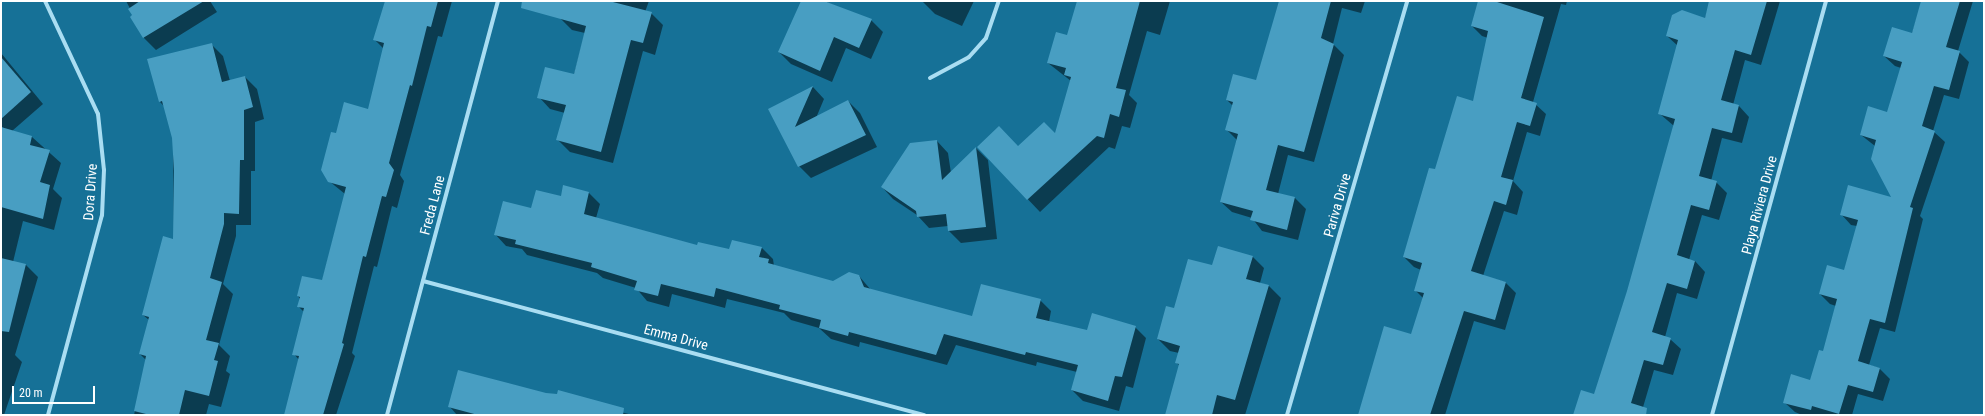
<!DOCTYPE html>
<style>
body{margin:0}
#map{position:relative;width:1985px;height:416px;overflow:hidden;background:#167197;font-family:"Roboto Condensed",sans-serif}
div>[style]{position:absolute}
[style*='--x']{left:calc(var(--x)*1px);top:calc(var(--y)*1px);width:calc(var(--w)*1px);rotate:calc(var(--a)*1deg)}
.shadow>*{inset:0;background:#0007}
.building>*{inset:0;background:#489ec2}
.street>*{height:4px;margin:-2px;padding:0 2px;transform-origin:2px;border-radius:2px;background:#a9ddf2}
span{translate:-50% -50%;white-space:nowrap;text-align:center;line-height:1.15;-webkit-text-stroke:3px #167197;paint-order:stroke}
.street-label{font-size:14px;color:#fff}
.frame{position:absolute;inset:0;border:2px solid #fff;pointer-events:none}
.scale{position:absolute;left:12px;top:386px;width:83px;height:18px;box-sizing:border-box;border:2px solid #fff;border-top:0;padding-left:5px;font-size:12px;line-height:14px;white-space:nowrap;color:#fff;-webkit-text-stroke:3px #167197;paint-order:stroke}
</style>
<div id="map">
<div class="shadow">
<div style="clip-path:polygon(126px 1px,210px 1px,217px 12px,156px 50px,144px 38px,131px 17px,134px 16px)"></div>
<div style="clip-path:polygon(386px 1px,452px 1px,442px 37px,438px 36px,400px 175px,404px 181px,397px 208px,392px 206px,377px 267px,374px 266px,352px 353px,355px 356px,336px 415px,285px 415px,299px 360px,294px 354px,304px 312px,298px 306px,300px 299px,298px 296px,322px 282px,345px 194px,329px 181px,336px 135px,369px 110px,384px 49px,375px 40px)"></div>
<div style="clip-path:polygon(565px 1px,649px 1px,645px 12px,651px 13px,663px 25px,655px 55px,643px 51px,613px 163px,570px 152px,558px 140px,565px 113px,550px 109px,539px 97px,574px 75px,585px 33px,572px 30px,560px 18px)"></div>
<div style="clip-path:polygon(802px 1px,823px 1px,871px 20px,883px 32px,871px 59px,846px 48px,832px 82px,791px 64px,779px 52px)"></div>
<div style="clip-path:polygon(974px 1px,962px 26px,935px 14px,923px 2px)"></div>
<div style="clip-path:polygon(1078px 1px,1170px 1px,1160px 35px,1147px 31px,1129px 95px,1137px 103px,1130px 128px,1122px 126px,1115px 149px,1109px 147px,1040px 212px,978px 147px,1018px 147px,1056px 135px,1071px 81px,1048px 63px,1068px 36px)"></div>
<div style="clip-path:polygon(1280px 1px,1365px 1px,1361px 13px,1342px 8px,1333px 44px,1344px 55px,1314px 162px,1288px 155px,1278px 194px,1295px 198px,1306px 209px,1298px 240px,1262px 231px,1252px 218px,1232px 212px,1221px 202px,1237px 140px,1226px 129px,1233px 106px,1227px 100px,1256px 82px)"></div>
<div style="clip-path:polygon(1479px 1px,1567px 1px,1566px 5px,1561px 4px,1533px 102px,1546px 114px,1540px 136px,1527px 132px,1513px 181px,1523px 192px,1517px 215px,1504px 211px,1483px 276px,1505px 282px,1516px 293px,1505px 330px,1474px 321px,1445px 415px,1359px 415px,1412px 335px,1423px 298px,1415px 290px,1421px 270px,1414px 267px,1404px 257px,1435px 171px,1474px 102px,1488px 38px,1482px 36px,1472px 26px)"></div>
<div style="clip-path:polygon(1710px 1px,1780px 1px,1761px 65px,1745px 60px,1733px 105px,1739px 106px,1749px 117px,1742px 143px,1722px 138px,1711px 181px,1716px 182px,1727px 193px,1719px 220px,1702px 215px,1689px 260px,1695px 261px,1705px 272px,1697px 299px,1677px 293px,1665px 337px,1670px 339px,1681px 349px,1673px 375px,1654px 370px,1641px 414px,1645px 415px,1574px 415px,1595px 395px,1628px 292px,1674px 126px,1660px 114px,1678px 46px,1667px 36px,1705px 19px)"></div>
<div style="clip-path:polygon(1922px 1px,1973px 1px,1958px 51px,1969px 62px,1959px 99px,1944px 95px,1933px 131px,1945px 142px,1920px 216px,1923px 219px,1895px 332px,1880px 328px,1869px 365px,1879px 368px,1890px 379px,1883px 401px,1858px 394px,1852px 415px,1802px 415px,1795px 412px,1784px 402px,1811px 381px,1824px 352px,1836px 306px,1830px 304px,1820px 294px,1845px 272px,1857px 226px,1851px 225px,1841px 214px,1893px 199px,1875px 146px,1861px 135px,1888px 113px,1901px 68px,1895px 66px,1884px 56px,1912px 34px)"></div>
<div style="clip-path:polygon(211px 44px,223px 56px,230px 81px,245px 77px,257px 89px,264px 119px,255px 122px,255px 171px,251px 171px,251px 225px,236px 225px,236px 236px,223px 284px,233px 294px,219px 345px,230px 356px,226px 371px,230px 374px,221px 407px,209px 404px,206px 415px,134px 415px,146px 360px,140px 354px,149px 320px,143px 315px,174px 240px,173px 137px,165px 107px,160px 102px)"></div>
<div style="clip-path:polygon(1px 53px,43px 104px,12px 131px,32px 137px,61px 163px,53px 189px,62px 198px,54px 230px,23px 221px,13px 262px,26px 265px,38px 277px,15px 355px,22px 362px,4px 415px,1px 415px,1px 128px,4px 129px,1px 126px)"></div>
<div style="clip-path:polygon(813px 87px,824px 99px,816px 118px,848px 101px,860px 113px,877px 147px,811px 178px,799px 166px,770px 109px)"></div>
<div style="clip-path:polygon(937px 141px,948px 153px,951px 173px,976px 148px,988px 160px,997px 239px,961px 243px,949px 231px,948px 226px,929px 228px,917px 215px,893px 199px,882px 187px)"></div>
<div style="clip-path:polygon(564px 187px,589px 193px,600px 204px,596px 218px,698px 246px,730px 251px,762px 248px,773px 259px,774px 266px,833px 282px,859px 276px,871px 290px,973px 317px,1040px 300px,1051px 311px,1049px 322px,1088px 332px,1135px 327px,1146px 338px,1133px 388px,1126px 386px,1119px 411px,1083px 401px,1072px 390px,1077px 372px,1037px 362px,1036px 366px,956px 345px,947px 365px,860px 342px,859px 347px,831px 339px,819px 328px,791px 320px,784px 313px,727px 299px,725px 308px,672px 294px,669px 307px,647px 301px,636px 288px,603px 278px,597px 273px,527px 255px,522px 249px,506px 246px,495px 234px,532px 209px,562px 197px)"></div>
<div style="clip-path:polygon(1252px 256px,1264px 268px,1260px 283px,1269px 286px,1281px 298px,1245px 415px,1166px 415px,1180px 366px,1176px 362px,1179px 353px,1170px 351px,1158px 339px,1175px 309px,1213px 266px)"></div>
<div style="clip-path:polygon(591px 405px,633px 415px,457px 415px,450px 407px)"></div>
</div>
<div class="building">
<div style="clip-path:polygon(140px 1px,204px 1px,143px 38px,130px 17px,132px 15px,128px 9px)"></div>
<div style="clip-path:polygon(385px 1px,438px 1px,431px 27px,427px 26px,412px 86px,410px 85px,389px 163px,394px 170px,386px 197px,382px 196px,366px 257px,363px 256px,342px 343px,344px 344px,323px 415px,284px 415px,299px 356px,292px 355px,304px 308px,297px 307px,300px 297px,297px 296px,302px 276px,322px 280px,346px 187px,328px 182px,321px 170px,331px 132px,336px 133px,344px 102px,368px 109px,384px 43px,373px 40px)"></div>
<div style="clip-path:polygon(522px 1px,609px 1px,652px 12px,643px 43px,631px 40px,601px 152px,556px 140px,566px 105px,537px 98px,545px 67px,574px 74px,586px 26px,521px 8px)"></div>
<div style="clip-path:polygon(801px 1px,824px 1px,872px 19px,859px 48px,834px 37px,820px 71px,778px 52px)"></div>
<div style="clip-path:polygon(1077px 1px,1140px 1px,1116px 88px,1126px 90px,1119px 117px,1110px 114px,1104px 138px,1097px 136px,1027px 200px,977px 147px,999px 126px,1018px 146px,1044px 122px,1055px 133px,1071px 77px,1064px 75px,1066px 68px,1047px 63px,1056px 32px,1067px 35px)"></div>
<div style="clip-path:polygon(1279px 1px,1331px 1px,1321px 38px,1334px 44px,1304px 152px,1278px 145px,1266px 190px,1295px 197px,1287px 230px,1250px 220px,1253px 211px,1220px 202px,1238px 134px,1225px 130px,1233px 102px,1226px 100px,1233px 74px,1256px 80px)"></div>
<div style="clip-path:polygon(1478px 1px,1494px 1px,1544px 17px,1521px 98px,1537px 103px,1530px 126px,1517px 122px,1501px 177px,1513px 180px,1506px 205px,1494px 201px,1471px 271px,1506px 282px,1495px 320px,1464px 311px,1430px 415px,1358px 415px,1384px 326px,1411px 334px,1424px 293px,1414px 291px,1422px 263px,1403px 257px,1429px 168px,1435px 169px,1457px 96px,1473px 101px,1488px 31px,1471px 26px)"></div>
<div style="clip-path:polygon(1709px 1px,1767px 1px,1751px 55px,1735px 50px,1721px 100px,1739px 105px,1732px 133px,1712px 128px,1699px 176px,1717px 181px,1709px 210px,1691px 205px,1677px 255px,1695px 261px,1687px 289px,1667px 283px,1652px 332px,1671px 338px,1663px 365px,1644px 360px,1631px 403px,1647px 408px,1646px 415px,1573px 415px,1581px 390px,1594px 394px,1627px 291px,1675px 119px,1658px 114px,1678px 40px,1666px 36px,1672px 15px,1682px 10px,1705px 18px)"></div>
<div style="clip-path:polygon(1921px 1px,1960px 1px,1946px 47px,1960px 51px,1949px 90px,1934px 86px,1922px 126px,1935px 131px,1910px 207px,1913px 208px,1885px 323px,1870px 319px,1858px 361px,1880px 368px,1873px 392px,1848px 385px,1839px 414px,1812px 406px,1811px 410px,1783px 403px,1791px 374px,1810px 380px,1819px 350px,1823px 351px,1837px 299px,1819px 294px,1827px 265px,1844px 270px,1858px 220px,1840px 215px,1848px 185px,1891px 197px,1871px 159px,1876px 140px,1860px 135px,1868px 106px,1887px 112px,1902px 62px,1883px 56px,1892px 27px,1912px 33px)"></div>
<div style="clip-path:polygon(212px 43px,222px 82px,245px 76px,253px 107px,244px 110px,244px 160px,240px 160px,239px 214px,224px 213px,224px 224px,210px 278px,222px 282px,206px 340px,219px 343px,214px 360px,218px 361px,209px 396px,185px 390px,179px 415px,150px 415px,134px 411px,146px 356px,139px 354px,149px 317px,142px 315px,163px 236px,173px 239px,174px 171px,172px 138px,162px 101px,159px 102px,147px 59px)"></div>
<div style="clip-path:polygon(1px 57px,31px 92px,1px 119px)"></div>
<div style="clip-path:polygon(813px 86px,795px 127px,848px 100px,866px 135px,798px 167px,768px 109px)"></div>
<div style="clip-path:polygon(1px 127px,32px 136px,30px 145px,50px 150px,40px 182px,50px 185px,43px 219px,1px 207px)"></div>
<div style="clip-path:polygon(937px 140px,942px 180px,976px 147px,986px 227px,948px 231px,946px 214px,917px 217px,916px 211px,881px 187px,910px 143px)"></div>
<div style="clip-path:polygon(563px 185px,589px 192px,584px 214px,697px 245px,698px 242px,729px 249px,732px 240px,762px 247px,759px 257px,769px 259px,768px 263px,833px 281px,849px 272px,859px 275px,864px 287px,972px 316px,981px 284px,1041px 299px,1036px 318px,1087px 330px,1092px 313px,1136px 326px,1122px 377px,1115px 376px,1108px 401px,1071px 390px,1078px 365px,1026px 352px,1025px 355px,944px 334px,936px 355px,849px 332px,848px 336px,819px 328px,821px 320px,779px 309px,780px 305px,716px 288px,714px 297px,661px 284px,658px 296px,634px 290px,637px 281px,591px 267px,592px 263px,515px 244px,516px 240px,494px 235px,503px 201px,531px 208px,536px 190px,561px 196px)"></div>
<div style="clip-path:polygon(1218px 246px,1253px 256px,1246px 279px,1269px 285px,1235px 400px,1217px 395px,1212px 415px,1165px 415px,1179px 364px,1175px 363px,1180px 346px,1157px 339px,1166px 306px,1174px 308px,1188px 259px,1212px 265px)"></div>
<div style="clip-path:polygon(1px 258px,26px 264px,9px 332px,1px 331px)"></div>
<div style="clip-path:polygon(458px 370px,546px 393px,557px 394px,558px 390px,624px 408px,623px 415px,478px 415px,448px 407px)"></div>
</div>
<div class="street">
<div style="--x:45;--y:1;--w:125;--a:64.9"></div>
<div style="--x:98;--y:114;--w:56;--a:83.9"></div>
<div style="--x:104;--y:170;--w:45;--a:92.5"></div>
<div style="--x:102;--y:215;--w:207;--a:105.1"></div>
<div style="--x:930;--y:78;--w:44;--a:-28.3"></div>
<div style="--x:969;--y:57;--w:25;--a:-48"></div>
<div style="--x:986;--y:38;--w:39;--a:-71"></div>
<div style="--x:423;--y:281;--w:519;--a:14.97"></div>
<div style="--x:387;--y:415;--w:429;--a:-75"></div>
<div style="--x:1287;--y:415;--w:431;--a:-73.8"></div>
<div style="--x:1712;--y:415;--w:429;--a:-74.6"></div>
</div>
<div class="street-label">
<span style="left:90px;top:192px;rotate:-86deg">Dora Drive</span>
<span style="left:432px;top:205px;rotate:-75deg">Freda Lane</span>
<span style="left:1337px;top:205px;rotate:-74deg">Pariva Drive</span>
<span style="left:1759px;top:205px;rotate:-75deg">Playa Riviera Drive</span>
<span style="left:676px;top:337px;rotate:15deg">Emma Drive</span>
</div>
<div class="frame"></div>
<div class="scale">20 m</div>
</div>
